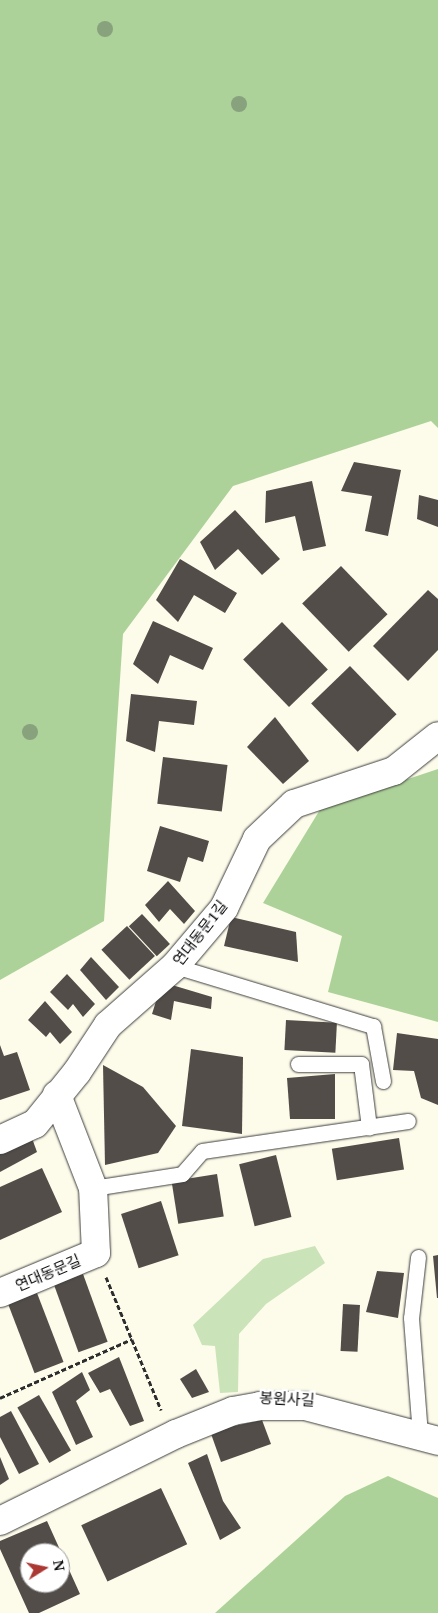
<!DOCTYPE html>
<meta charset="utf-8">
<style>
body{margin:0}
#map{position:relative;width:438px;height:1613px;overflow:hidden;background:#fdfbea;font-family:"Noto Serif","Noto Sans KR",serif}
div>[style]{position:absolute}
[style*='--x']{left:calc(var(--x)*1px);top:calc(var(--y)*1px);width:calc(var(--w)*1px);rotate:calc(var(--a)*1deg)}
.green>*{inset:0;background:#cae3b8}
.forest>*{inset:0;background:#add299}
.building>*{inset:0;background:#524d48;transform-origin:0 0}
.path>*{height:3px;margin-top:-1.5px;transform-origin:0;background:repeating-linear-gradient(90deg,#2d2d2d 0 5px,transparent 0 7.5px)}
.roads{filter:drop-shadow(0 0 1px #3e3e3e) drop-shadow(0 0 1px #3e3e3e)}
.lane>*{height:15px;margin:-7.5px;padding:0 7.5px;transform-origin:7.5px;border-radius:7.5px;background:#fff}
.street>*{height:28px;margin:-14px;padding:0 14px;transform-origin:14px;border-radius:14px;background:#fff}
.trees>*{width:16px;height:16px;margin:-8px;border-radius:50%;background:#88a27d}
span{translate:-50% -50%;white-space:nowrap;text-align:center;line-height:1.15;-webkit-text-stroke:5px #fff;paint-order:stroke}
.street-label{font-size:15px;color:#0b0b0b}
.north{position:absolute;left:20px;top:1543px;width:50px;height:50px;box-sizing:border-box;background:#fff;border:1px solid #9d9d9d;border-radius:50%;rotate:80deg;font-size:14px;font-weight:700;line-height:20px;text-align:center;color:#0b0b0b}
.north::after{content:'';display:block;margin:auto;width:18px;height:22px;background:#ab3832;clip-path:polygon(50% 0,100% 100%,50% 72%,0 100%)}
</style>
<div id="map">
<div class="green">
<div style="clip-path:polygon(315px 1246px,325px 1263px,266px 1304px,239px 1334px,238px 1392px,220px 1393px,215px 1346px,202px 1345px,193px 1325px,263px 1259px)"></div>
</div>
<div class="forest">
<div style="clip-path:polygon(0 0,438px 0,438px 428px,431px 421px,233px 486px,123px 634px,104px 921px,0 980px)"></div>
<div style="clip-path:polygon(438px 769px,438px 1022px,328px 992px,342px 936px,263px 903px,321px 808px)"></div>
<div style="clip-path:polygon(388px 1476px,438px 1498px,438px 1613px,215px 1613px,345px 1496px)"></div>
</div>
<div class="building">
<div style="clip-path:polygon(354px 462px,401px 470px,388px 536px,365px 531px,372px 496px,341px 491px)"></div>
<div style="clip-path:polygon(312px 481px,326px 546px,303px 551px,295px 516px,265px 523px,266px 491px)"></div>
<div style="clip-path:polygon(419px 495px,438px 500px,438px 527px,417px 519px)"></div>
<div style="clip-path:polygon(235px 510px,280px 559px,262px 575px,238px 549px,215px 570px,200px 542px)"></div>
<div style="clip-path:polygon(180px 559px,237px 593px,225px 613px,194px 595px,178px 622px,156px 600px)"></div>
<div style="left:341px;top:566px;width:67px;height:54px;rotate:46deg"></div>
<div style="clip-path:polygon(428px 590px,438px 599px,438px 650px,408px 681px,373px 646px)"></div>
<div style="clip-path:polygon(153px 621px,213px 648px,203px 670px,170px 655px,158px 684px,133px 664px)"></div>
<div style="left:282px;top:622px;width:66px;height:54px;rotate:46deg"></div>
<div style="left:350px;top:666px;width:67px;height:54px;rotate:46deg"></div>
<div style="clip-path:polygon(131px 694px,197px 701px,194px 725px,159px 721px,155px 752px,126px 741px)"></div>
<div style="clip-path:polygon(275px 717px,309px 761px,283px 784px,247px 747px)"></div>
<div style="left:163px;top:757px;width:65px;height:47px;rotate:7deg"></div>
<div style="clip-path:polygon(160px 826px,209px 841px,203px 862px,188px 857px,180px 882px,147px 871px)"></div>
<div style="clip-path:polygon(168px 881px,195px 911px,184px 924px,170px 909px,159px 922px,145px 905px)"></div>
<div style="left:142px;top:914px;width:41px;height:18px;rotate:47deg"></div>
<div style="clip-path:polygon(231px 917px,296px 932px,298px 962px,224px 946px)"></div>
<div style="left:127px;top:926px;width:41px;height:35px;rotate:47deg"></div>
<div style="clip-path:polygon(91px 957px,119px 987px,106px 1000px,80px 970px)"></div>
<div style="clip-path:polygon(67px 974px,95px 1004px,83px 1017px,73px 1004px,68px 1010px,50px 992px)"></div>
<div style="clip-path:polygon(162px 982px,212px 997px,211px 1009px,174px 1001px,171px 1020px,152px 1014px)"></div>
<div style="clip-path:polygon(45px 1001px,72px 1032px,60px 1044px,50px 1032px,46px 1037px,28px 1020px)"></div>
<div style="left:286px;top:1020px;width:51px;height:30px;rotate:3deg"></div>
<div style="clip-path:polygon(397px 1033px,438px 1039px,438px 1105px,421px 1098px,414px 1071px,393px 1070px)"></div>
<div style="clip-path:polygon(0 1045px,4px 1056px,17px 1052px,30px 1090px,0 1100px)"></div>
<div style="clip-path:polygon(191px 1049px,243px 1057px,242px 1134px,182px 1126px)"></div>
<div style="clip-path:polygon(103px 1065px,143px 1087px,176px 1126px,158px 1153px,105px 1165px)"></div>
<div style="clip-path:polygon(335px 1074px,335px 1119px,290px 1119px,287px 1078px)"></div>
<div style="clip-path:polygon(25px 1119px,37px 1152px,0 1172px,0 1131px)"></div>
<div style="left:399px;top:1138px;width:32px;height:68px;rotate:81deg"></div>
<div style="left:276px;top:1155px;width:64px;height:38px;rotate:76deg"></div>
<div style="clip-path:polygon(42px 1168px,62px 1212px,0 1240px,0 1187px)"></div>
<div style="left:217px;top:1174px;width:43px;height:46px;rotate:81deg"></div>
<div style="left:161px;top:1201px;width:57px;height:42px;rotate:72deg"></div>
<div style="clip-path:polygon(438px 1255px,438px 1298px,437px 1298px,433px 1256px)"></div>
<div style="clip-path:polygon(377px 1271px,404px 1273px,398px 1318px,366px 1312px)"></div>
<div style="left:83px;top:1274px;width:72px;height:31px;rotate:70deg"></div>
<div style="left:37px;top:1293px;width:74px;height:31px;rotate:69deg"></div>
<div style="left:343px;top:1304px;width:17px;height:47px;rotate:3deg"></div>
<div style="clip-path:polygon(119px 1357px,144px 1421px,130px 1426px,110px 1389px,100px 1393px,88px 1373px)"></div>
<div style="clip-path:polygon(196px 1369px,209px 1392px,192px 1398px,180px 1379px)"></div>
<div style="clip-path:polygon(82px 1372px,90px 1390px,76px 1401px,93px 1437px,76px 1445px,52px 1392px)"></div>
<div style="left:39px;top:1395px;width:64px;height:25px;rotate:60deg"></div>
<div style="clip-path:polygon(11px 1411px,39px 1464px,19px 1474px,0 1437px,0 1417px)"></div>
<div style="clip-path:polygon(262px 1420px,271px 1444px,221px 1462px,210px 1431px)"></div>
<div style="clip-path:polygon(207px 1454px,223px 1501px,241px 1528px,220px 1540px,188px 1463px)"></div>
<div style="clip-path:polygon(0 1457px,9px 1479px,0 1485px)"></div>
<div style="left:161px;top:1488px;width:62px;height:88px;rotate:65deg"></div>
<div style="clip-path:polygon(evenodd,47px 1521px,80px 1594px,39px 1613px,29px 1613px,0 1549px,0 1541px,47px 1521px,30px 1553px,60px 1553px,60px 1583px,30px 1583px,30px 1553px)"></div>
</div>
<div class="path">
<div style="--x:106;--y:1277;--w:144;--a:67.5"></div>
<div style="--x:0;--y:1398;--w:145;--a:-24.1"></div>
</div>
<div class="roads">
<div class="lane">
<div style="--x:175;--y:966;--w:207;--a:16.9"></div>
<div style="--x:373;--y:1026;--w:56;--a:79.7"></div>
<div style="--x:298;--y:1064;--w:63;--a:0"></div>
<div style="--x:361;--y:1064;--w:64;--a:82.8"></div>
<div style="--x:93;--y:1188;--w:90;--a:-8.9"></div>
<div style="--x:182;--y:1174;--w:30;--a:-49"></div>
<div style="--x:202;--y:1151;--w:208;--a:-8.3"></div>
<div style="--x:418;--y:1257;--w:61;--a:96.5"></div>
<div style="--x:411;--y:1318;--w:117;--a:85.6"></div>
</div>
<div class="street">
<div style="--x:0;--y:1140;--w:38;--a:-25"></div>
<div style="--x:35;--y:1124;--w:67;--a:-51.1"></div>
<div style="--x:77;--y:1072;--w:56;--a:-56.6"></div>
<div style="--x:108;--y:1025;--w:89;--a:-41.4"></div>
<div style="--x:175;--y:966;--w:76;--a:-49.8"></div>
<div style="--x:224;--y:908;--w:76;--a:-64.4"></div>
<div style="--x:257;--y:839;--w:51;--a:-43.4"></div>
<div style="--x:294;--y:804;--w:105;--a:-18.3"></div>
<div style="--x:394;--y:771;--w:56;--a:-38.5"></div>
<div style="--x:0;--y:1293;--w:104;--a:-22.6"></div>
<div style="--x:96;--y:1253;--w:65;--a:-92.6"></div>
<div style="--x:93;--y:1188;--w:100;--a:-111.2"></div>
<div style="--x:0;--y:1521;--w:196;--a:-26.3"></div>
<div style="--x:176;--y:1434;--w:61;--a:-22"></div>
<div style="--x:233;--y:1411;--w:27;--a:-10"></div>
<div style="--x:260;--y:1406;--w:45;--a:0"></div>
<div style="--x:305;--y:1406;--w:138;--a:14.7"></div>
</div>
</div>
<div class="trees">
<div style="left:105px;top:29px"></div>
<div style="left:239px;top:104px"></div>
<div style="left:30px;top:732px"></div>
</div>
<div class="street-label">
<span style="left:200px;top:933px;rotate:-52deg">연대동문1길</span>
<span style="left:48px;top:1273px;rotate:-23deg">연대동문길</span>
<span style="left:287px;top:1399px;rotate:3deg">봉원사길</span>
</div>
<div class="north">N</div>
</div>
